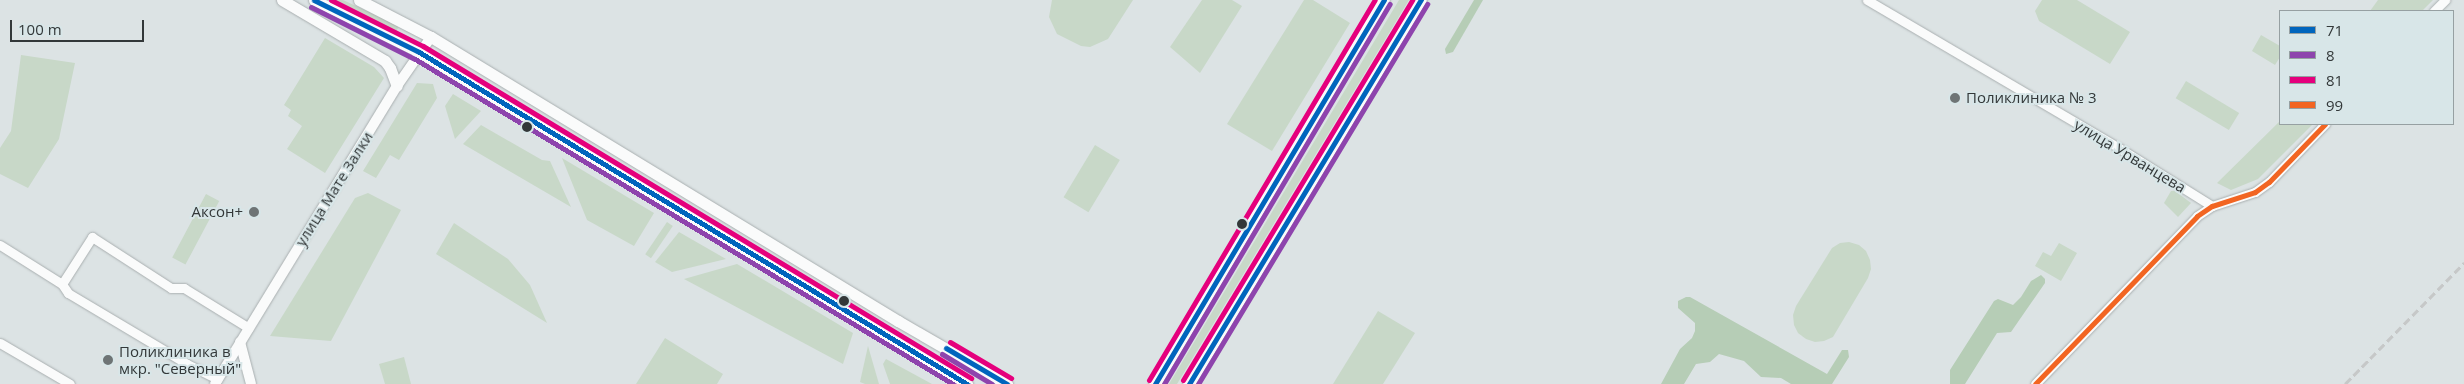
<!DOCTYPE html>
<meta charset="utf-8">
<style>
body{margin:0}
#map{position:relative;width:2464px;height:384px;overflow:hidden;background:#dce3e4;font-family:"Open Sans",sans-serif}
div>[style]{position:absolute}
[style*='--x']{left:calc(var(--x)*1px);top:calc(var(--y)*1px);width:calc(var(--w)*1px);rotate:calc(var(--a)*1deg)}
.green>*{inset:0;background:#c8d8c8;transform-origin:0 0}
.forest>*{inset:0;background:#b6cdb6}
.roads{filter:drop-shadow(0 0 1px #a9afb0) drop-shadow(0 0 1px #a9afb0)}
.minor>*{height:9px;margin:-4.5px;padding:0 4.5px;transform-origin:4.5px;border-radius:4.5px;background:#fafbfb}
.tertiary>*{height:10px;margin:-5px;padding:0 5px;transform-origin:5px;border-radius:5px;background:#fafbfb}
.secondary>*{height:11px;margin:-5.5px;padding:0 5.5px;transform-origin:5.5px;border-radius:5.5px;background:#fafbfb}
.primary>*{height:12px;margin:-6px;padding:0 6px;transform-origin:6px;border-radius:6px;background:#fafbfb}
.rail>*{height:2.5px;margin-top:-1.25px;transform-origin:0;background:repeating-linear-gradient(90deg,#c6c8c8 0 8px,transparent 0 12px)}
.bus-1>*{height:5px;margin:-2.5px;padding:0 2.5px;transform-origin:2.5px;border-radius:2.5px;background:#0065bd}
.bus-2>*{height:5px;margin:-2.5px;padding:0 2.5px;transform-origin:2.5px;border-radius:2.5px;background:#8e44ad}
.bus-3>*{height:5px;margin:-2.5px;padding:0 2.5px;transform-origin:2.5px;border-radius:2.5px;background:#e5007d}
.bus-4>*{height:5px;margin:-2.5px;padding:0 2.5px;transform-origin:2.5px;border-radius:2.5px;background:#f26522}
.dots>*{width:14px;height:14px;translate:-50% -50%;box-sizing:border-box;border:2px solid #d8e6e8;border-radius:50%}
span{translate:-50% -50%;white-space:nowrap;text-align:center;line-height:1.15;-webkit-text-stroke:4px #d8e6e8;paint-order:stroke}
.poi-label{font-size:15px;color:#333839}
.left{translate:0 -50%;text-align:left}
.right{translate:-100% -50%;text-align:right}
.street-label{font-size:15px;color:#333839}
.legend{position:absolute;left:2279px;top:10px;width:175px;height:115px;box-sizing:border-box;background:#d8e6e8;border:1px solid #96a0a2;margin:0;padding:6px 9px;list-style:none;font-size:15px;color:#333839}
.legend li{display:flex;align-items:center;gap:10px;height:25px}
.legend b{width:25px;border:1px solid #96a0a2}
.scale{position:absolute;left:10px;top:20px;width:134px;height:22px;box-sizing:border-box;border:2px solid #333839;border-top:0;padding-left:6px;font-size:15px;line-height:18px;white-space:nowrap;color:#333839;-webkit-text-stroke:4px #d8e6e8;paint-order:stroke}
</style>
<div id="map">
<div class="green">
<div style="clip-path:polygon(330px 0,343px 0,399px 26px,396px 32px)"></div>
<div style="clip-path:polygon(1052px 0,1133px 0,1108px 39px,1090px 47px,1081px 46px,1057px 34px,1049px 17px)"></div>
<div style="clip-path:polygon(1202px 0,1232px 0,1242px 6px,1200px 73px,1170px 47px)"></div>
<div style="clip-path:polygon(1304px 0,1313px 0,1350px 23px,1272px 151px,1227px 124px)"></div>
<div style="clip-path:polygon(1399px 0,1409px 0,1177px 384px,1169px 384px)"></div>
<div style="clip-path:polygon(2042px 0,2077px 0,2130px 32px,2110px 64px,2039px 21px,2035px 11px)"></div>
<div style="clip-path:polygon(2378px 0,2433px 0,2422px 11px,2370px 11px)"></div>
<div style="clip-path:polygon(2261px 35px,2280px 46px,2280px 57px,2275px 65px,2252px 51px)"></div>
<div style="clip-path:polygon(325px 38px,374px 67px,384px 78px,325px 173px,287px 149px,302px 126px,288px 116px,291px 110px,284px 105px)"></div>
<div style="clip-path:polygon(21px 55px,75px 63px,59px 139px,28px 188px,0 174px,0 148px,11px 131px)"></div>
<div style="left:2186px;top:81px;width:62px;height:20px;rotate:31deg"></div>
<div style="clip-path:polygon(417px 83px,433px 84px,437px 98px,399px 160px,390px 155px,376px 178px,363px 171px)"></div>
<div style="clip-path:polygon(453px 94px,481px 111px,455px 139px,445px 106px)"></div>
<div style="clip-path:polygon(2280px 121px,2280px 124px,2313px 124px,2258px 179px,2231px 190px,2217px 183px)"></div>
<div style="clip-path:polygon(481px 125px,542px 160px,550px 161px,571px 207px,463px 144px)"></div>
<div style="left:1095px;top:145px;width:29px;height:61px;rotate:31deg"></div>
<div style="clip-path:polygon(562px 158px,654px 213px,634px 246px,587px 220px)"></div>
<div style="clip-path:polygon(2171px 191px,2175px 191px,2191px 203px,2178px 217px,2164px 203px)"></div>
<div style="clip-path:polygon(368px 193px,401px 210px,331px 341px,270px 336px,355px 198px)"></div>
<div style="left:206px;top:194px;width:15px;height:72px;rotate:28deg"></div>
<div style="left:667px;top:222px;width:7px;height:39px;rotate:34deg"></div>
<div style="clip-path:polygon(454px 223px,508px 259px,530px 285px,547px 323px,436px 254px)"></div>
<div style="clip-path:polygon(679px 232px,726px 259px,672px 272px,655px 262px)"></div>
<div style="clip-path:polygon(1849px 242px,1859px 245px,1866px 251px,1870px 260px,1871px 269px,1868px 278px,1833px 337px,1824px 341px,1815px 342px,1806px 339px,1798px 333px,1794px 325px,1793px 315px,1796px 306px,1832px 248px,1840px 243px)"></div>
<div style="clip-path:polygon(2059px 243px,2077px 253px,2061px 281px,2035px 266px,2043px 252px,2051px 256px)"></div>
<div style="clip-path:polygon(737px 264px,853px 333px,843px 364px,684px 279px)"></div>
<div style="clip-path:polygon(1378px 311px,1415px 333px,1383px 384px,1333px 384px)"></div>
<div style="clip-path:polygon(665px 338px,723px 374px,717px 384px,636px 384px)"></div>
<div style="clip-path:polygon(868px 346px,879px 384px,865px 384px,860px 382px)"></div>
<div style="clip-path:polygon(404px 357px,411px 384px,385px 384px,379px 364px)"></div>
<div style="clip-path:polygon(886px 359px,932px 384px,890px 384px,883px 364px)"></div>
</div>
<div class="forest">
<div style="clip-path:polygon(1474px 0,1483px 0,1453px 52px,1446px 54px,1445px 49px)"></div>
<div style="clip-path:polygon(2041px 275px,2045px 279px,2045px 283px,2011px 332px,1997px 333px,1965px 384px,1950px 384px,1950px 370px,1994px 301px,1998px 299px,2013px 305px,2021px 297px,2031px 281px)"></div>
<div style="clip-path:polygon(1686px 297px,1690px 297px,1827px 374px,1842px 350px,1848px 350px,1849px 357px,1832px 384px,1791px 384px,1781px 378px,1761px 377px,1744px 361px,1719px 354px,1710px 362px,1696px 364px,1684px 384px,1661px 384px,1680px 349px,1692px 338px,1695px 331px,1695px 323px,1678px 308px,1678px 301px)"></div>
</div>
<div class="roads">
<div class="minor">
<div style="--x:1867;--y:0;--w:298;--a:30.4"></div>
<div style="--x:2124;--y:151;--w:104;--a:32"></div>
<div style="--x:2434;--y:11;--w:16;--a:-45"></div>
<div style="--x:0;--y:245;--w:73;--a:32.2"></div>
<div style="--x:62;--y:284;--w:11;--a:56"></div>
<div style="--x:68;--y:293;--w:139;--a:30.8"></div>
<div style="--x:187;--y:364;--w:34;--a:26"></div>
<div style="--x:62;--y:284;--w:56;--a:-57.4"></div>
<div style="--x:92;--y:237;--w:94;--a:32.8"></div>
<div style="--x:171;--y:288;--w:13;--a:0"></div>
<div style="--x:184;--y:288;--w:76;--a:31.6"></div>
<div style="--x:0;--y:343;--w:81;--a:30.4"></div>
<div style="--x:2035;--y:384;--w:233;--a:-46"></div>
<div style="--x:2197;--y:216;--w:18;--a:-34"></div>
<div style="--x:2212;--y:206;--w:45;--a:-18"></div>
<div style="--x:2255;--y:192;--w:17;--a:-36"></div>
<div style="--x:2269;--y:182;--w:81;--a:-46"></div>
</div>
<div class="tertiary">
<div style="--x:240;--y:342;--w:43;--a:75.3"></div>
<div style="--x:215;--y:384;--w:349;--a:-58.6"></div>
<div style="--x:397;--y:86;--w:60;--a:-55.2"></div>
</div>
<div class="secondary">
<div style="--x:282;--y:0;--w:120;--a:30.6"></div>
<div style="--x:385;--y:61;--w:9;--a:54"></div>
<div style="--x:390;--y:68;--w:19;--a:69"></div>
<div style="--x:314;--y:0;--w:117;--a:26.3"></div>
<div style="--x:419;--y:52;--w:641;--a:31.21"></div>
<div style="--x:359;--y:0;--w:81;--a:27.2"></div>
<div style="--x:431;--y:37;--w:547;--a:31.31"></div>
<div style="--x:898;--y:321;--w:126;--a:30"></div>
</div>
<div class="primary">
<div style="--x:1155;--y:384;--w:447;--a:-59.2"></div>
<div style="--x:1189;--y:384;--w:449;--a:-58.9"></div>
</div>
</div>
<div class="rail">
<div style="--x:2345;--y:384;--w:170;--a:-45.5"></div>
</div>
<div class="bus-1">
<div style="--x:314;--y:0;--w:117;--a:26.3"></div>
<div style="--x:419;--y:52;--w:641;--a:31.21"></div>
<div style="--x:946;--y:348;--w:71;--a:30.5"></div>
<div style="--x:1155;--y:384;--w:447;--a:-59.2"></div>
<div style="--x:1189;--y:384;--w:449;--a:-58.9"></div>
</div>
<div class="bus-2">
<div style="--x:311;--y:7;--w:116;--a:26.6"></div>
<div style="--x:415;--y:59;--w:629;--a:31.14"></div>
<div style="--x:942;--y:354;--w:58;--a:31"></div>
<div style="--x:1164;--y:384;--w:442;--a:-59.3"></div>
<div style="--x:1198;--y:384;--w:444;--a:-58.9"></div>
</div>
<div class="bus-3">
<div style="--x:331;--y:0;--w:103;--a:26.6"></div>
<div style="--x:423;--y:46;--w:641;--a:31.21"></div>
<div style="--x:950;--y:342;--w:71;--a:30.5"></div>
<div style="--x:1149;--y:380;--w:442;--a:-59.3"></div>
<div style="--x:1183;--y:380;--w:444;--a:-58.9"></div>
</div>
<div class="bus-4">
<div style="--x:2035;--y:384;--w:233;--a:-46"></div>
<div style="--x:2197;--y:216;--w:18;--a:-34"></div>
<div style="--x:2212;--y:206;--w:45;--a:-18"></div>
<div style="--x:2255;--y:192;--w:17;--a:-36"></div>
<div style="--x:2269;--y:182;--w:81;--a:-46"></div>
</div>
<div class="dots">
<div style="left:1955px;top:98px;background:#6e7475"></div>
<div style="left:527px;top:127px;background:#333839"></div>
<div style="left:254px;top:212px;background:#6e7475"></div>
<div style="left:1242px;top:224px;background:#333839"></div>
<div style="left:844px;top:301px;background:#333839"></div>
<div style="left:108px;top:360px;background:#6e7475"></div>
</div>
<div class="poi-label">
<span class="left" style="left:1966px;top:98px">Поликлиника № 3</span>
<span class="right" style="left:243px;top:212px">Аксон+</span>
<span class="left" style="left:119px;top:360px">Поликлиника в<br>мкр. "Северный"</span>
</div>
<div class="street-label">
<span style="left:2130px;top:156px;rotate:31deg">улица Урванцева</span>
<span style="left:334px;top:189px;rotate:-58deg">улица Мате Залки</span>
</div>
<ul class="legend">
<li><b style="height:6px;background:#0065bd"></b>71</li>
<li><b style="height:6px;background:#8e44ad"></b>8</li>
<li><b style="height:6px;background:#e5007d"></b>81</li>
<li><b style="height:6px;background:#f26522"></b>99</li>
</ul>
<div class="scale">100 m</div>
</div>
